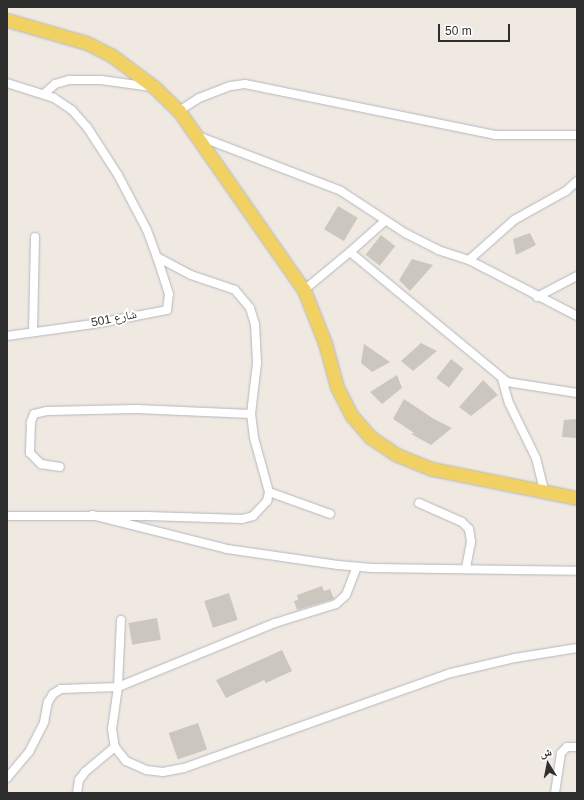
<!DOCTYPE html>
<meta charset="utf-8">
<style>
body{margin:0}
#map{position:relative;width:584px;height:800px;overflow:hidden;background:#efe9e1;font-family:Arial,"Noto Naskh Arabic",sans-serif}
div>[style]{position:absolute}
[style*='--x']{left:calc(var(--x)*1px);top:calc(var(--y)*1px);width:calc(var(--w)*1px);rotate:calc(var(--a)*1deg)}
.building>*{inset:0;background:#cbc7bf;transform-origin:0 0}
.roads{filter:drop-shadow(0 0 1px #b4b7c1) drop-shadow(0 0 1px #b4b7c1)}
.street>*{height:8px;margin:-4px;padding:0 4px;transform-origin:4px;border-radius:4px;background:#fff}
.primary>*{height:13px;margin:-6.5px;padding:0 6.5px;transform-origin:6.5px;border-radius:6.5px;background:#f2d163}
span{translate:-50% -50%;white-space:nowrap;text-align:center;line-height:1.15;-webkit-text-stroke:4px #fff;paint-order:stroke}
.street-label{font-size:12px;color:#2e2e2e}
.frame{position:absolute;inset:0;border:8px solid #2e2e2e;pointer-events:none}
.north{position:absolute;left:528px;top:744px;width:40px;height:40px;-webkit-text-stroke:3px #fff;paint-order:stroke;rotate:350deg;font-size:11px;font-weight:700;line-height:16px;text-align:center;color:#2e2e2e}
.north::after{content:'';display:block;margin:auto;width:14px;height:18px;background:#2e2e2e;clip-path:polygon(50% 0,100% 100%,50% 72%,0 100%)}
.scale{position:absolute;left:438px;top:24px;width:72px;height:18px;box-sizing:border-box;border:2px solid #2e2e2e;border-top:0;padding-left:5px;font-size:12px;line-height:14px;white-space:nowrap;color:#2e2e2e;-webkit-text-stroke:3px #fff;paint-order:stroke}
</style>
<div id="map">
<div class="building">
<div style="left:338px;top:206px;width:23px;height:27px;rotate:31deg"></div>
<div style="clip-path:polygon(530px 233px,536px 245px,516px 255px,513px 239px)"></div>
<div style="left:381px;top:235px;width:18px;height:25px;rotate:38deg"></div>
<div style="clip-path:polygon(412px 259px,433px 265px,410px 291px,399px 280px)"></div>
<div style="clip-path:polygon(421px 343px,437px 351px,413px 371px,401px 361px)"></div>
<div style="clip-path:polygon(364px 344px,390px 362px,372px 372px,361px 363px)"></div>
<div style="left:451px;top:359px;width:16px;height:24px;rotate:38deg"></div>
<div style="clip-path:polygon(397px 375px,402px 388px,382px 404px,370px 392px)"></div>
<div style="clip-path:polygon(483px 380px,498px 395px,471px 416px,459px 407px)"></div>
<div style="clip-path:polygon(404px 399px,434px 419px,452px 428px,431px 445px,411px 434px,414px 433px,393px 419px)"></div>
<div style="clip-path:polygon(577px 419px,577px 438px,562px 437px,564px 420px)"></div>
<div style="clip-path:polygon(322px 586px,324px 591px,330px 589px,334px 599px,297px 610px,294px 601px,298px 600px,297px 595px)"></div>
<div style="left:229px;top:593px;width:28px;height:26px;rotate:72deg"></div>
<div style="left:157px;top:618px;width:22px;height:29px;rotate:80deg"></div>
<div style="clip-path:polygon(282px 650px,292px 671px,266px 683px,264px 680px,226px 698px,216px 680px)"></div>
<div style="left:198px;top:723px;width:28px;height:31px;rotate:71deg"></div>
</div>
<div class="roads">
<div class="street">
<div style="--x:7;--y:83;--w:49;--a:17.7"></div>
<div style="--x:54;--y:98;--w:22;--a:34"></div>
<div style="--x:72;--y:110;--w:23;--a:49"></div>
<div style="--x:87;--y:127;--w:57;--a:57.1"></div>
<div style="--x:118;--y:175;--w:62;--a:62.2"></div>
<div style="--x:147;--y:230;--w:29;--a:70"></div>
<div style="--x:157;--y:257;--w:38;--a:28"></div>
<div style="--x:191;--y:275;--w:46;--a:18.8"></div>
<div style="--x:235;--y:290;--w:23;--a:50"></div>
<div style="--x:250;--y:308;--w:17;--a:73"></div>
<div style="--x:255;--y:324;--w:39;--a:87"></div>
<div style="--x:257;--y:363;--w:51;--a:96.7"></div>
<div style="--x:251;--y:414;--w:115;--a:-177.5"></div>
<div style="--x:136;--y:409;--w:89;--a:178.7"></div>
<div style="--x:47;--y:411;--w:13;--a:167"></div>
<div style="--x:34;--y:414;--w:9;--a:111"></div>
<div style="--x:31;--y:422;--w:31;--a:92"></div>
<div style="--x:30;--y:453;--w:16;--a:45"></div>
<div style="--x:41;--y:464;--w:19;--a:9"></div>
<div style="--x:44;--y:94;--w:15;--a:-42"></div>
<div style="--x:55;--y:84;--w:15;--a:-16"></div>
<div style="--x:69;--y:80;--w:32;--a:0"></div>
<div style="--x:101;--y:80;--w:51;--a:7.8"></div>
<div style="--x:179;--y:111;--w:24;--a:-33"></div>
<div style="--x:199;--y:98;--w:34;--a:-21"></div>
<div style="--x:231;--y:86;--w:14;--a:-8"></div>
<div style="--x:245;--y:84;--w:255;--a:11.5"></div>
<div style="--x:495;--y:135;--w:82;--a:0"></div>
<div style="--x:198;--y:136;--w:153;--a:21"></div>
<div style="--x:341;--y:191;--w:77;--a:33.3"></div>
<div style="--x:405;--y:233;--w:37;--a:27"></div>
<div style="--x:438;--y:250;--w:33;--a:18"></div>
<div style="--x:469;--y:260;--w:122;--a:27.4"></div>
<div style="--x:350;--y:252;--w:47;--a:-41.5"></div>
<div style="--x:469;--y:260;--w:60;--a:-41.6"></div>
<div style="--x:514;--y:220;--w:60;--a:-29.1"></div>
<div style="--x:566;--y:191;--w:15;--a:-42"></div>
<div style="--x:304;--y:290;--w:60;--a:-39.6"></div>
<div style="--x:350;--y:252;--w:204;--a:39.6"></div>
<div style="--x:507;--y:382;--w:71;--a:8.9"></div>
<div style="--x:537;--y:297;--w:45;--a:-27.7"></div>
<div style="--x:33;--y:332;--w:95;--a:-88.8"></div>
<div style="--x:7;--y:336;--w:87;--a:-7.9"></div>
<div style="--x:93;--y:324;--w:75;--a:-10.7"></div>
<div style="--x:167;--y:310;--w:16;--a:-83"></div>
<div style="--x:169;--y:294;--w:39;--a:-108"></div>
<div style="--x:502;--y:379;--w:25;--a:74"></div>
<div style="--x:509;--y:403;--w:61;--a:63.9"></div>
<div style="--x:536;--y:458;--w:34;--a:76"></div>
<div style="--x:269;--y:492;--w:65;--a:19.8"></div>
<div style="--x:419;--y:503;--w:47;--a:23.8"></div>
<div style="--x:462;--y:522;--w:10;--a:45"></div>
<div style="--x:469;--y:529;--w:13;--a:81"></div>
<div style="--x:471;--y:542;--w:26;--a:101"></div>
<div style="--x:92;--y:515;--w:139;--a:14.1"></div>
<div style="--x:227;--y:549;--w:112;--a:8.2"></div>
<div style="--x:338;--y:565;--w:34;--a:5"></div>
<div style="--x:372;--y:568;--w:205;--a:0.8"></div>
<div style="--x:7;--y:516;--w:140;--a:0"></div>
<div style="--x:147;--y:516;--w:95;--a:1.8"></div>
<div style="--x:242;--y:519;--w:11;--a:-15"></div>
<div style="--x:253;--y:516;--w:21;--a:-47"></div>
<div style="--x:267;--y:501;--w:9;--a:-77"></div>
<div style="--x:269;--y:492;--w:56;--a:-105.5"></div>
<div style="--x:254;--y:438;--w:24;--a:-97"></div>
<div style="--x:121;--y:620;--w:67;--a:92.6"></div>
<div style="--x:118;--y:687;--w:170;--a:-22.2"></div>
<div style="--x:275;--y:623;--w:64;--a:-17.3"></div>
<div style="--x:336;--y:604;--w:13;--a:-42"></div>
<div style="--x:346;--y:595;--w:30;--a:-69"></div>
<div style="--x:7;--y:778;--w:34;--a:-50"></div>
<div style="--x:29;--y:752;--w:34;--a:-63"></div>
<div style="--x:44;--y:722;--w:20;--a:-79"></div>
<div style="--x:48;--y:702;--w:9;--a:-58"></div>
<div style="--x:53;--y:694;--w:9;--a:-32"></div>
<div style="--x:61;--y:689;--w:57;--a:-2"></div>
<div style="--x:118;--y:687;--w:42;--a:98.1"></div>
<div style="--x:112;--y:729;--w:18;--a:81"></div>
<div style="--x:115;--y:747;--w:18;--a:52"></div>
<div style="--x:126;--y:761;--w:22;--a:24"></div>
<div style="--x:146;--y:770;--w:17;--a:7"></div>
<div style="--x:163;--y:772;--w:21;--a:-11"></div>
<div style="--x:184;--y:768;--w:283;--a:-19.6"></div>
<div style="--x:451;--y:673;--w:66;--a:-13.2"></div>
<div style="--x:515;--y:658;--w:63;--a:-9.2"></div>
<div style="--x:77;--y:793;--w:13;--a:-81"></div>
<div style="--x:79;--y:780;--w:10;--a:-53"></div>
<div style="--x:85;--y:772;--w:39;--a:-40"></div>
<div style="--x:555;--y:793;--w:40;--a:-81.5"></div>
<div style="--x:561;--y:753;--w:8;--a:-45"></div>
<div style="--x:567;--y:747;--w:10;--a:0"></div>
</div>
<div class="primary">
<div style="--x:7;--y:20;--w:83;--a:16"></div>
<div style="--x:87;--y:43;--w:27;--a:27"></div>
<div style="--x:111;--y:55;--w:54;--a:36.7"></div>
<div style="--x:154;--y:87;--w:35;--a:44"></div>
<div style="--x:179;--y:111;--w:218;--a:55.1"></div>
<div style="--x:304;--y:290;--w:57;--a:68.4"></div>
<div style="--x:325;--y:343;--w:46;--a:74.7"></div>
<div style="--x:337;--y:387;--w:33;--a:63"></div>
<div style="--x:352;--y:416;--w:28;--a:49"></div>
<div style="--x:370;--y:437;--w:32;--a:34"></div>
<div style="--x:397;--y:455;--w:38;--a:22"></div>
<div style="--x:432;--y:469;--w:148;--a:11.3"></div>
</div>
</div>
<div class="street-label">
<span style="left:114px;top:319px;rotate:-11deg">شارع 501</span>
</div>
<div class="frame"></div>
<div class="north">ش</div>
<div class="scale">50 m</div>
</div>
